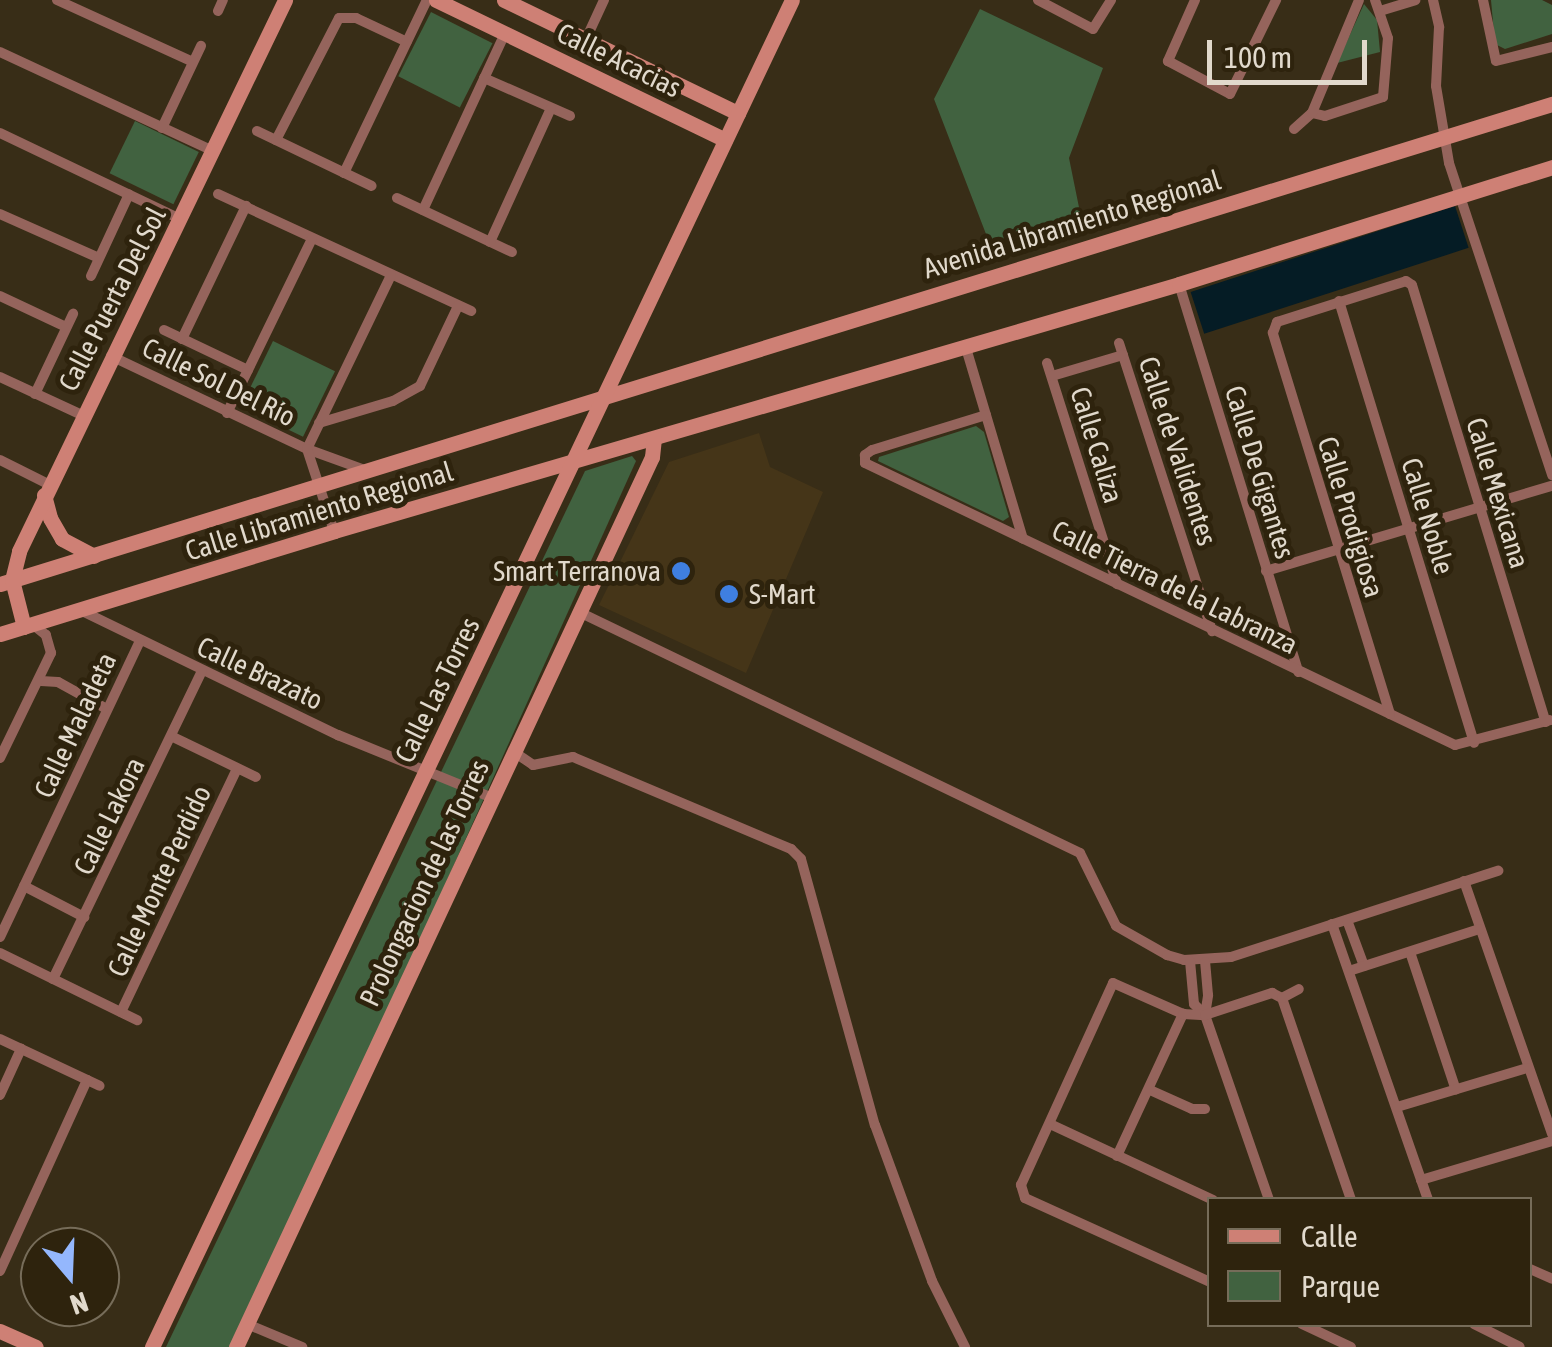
<!DOCTYPE html>
<meta charset="utf-8">
<style>
body{margin:0}
#map{position:relative;width:1552px;height:1347px;overflow:hidden;background:#382d17;font-family:"Asap Condensed",sans-serif}
div>[style]{position:absolute}
[style*='--x']{left:calc(var(--x)*1px);top:calc(var(--y)*1px);width:calc(var(--w)*1px);rotate:calc(var(--a)*1deg)}
.built>*{inset:0;background:#453518}
.green>*{inset:0;background:#416240;transform-origin:0 0}
.water>*{inset:0;background:#051c25;transform-origin:0 0}
.street>*{height:10px;margin:-5px;padding:0 5px;transform-origin:5px;border-radius:5px;background:#95645c}
.secondary>*{height:15px;margin:-7.5px;padding:0 7.5px;transform-origin:7.5px;border-radius:7.5px;background:#ce8075}
.dots>*{width:28px;height:28px;translate:-50% -50%;box-sizing:border-box;border:5px solid #2e230d;border-radius:50%}
span{translate:-50% -50%;white-space:nowrap;text-align:center;line-height:1.15;-webkit-text-stroke:10px #2e230d;paint-order:stroke}
.street-label{font-size:28px;color:#e1d9cc}
.poi-label{font-size:28px;color:#e1d9cc}
.right{translate:-100% -50%;text-align:right}
.left{translate:0 -50%;text-align:left}
.legend{position:absolute;left:1207px;top:1197px;width:325px;height:130px;box-sizing:border-box;background:#2e230d;border:2px solid #766c59;margin:0;padding:12px 18px;list-style:none;font-size:30px;color:#e1d9cc}
.legend li{display:flex;align-items:center;gap:20px;height:50px}
.legend b{width:50px;border:2px solid #766c59}
.north{position:absolute;left:20px;top:1227px;width:100px;height:100px;box-sizing:border-box;background:#2e230d;border:2px solid #766c59;border-radius:50%;rotate:161deg;font-size:28px;font-weight:700;line-height:40px;text-align:center;color:#e1d9cc}
.north::after{content:'';display:block;margin:auto;width:35px;height:45px;background:#94b7fd;clip-path:polygon(50% 0,100% 100%,50% 72%,0 100%)}
.scale{position:absolute;left:1207px;top:40px;width:160px;height:45px;box-sizing:border-box;border:5px solid #e1d9cc;border-top:0;padding-left:12px;font-size:30px;line-height:35px;white-space:nowrap;color:#e1d9cc;-webkit-text-stroke:8px #2e230d;paint-order:stroke}
</style>
<div id="map">
<div class="built">
<div style="clip-path:polygon(759px 433px,770px 467px,823px 492px,746px 673px,599px 605px,669px 462px)"></div>
</div>
<div class="green">
<div style="clip-path:polygon(1491px 0,1542px 0,1552px 5px,1552px 34px,1505px 49px,1495px 44px)"></div>
<div style="clip-path:polygon(1364px 4px,1377px 20px,1380px 52px,1337px 63px)"></div>
<div style="clip-path:polygon(980px 9px,1103px 68px,1069px 158px,1084px 232px,996px 260px,934px 99px)"></div>
<div style="left:431px;top:12px;width:69px;height:72px;rotate:27deg"></div>
<div style="left:135px;top:121px;width:71px;height:58px;rotate:26deg"></div>
<div style="left:273px;top:341px;width:69px;height:73px;rotate:26deg"></div>
<div style="clip-path:polygon(976px 426px,984px 432px,1009px 517px,1003px 521px,878px 461px,879px 457px)"></div>
<div style="clip-path:polygon(632px 456px,636px 461px,247px 1324px,234px 1347px,166px 1347px,585px 471px)"></div>
</div>
<div class="water">
<div style="left:1455px;top:206px;width:44px;height:278px;rotate:72deg"></div>
</div>
<div class="street">
<div style="--x:57;--y:0;--w:149;--a:24.5"></div>
<div style="--x:1038;--y:0;--w:62;--a:27.8"></div>
<div style="--x:1093;--y:29;--w:34;--a:-58"></div>
<div style="--x:1195;--y:0;--w:67;--a:113.9"></div>
<div style="--x:1168;--y:61;--w:70;--a:28"></div>
<div style="--x:1230;--y:94;--w:105;--a:-63.9"></div>
<div style="--x:1433;--y:0;--w:28;--a:77"></div>
<div style="--x:1439;--y:27;--w:59;--a:92.9"></div>
<div style="--x:1436;--y:86;--w:78;--a:80.4"></div>
<div style="--x:1449;--y:163;--w:329;--a:71.7"></div>
<div style="--x:1483;--y:0;--w:62;--a:78"></div>
<div style="--x:1496;--y:61;--w:58;--a:-14"></div>
<div style="--x:218;--y:11;--w:12;--a:-66"></div>
<div style="--x:1380;--y:11;--w:37;--a:-17"></div>
<div style="--x:586;--y:39;--w:43;--a:-65.2"></div>
<div style="--x:0;--y:52;--w:235;--a:24.9"></div>
<div style="--x:484;--y:78;--w:94;--a:23.8"></div>
<div style="--x:1312;--y:113;--w:13;--a:13"></div>
<div style="--x:1325;--y:116;--w:61;--a:-18.1"></div>
<div style="--x:1383;--y:97;--w:59;--a:-85.2"></div>
<div style="--x:1388;--y:38;--w:40;--a:-108.9"></div>
<div style="--x:162;--y:128;--w:91;--a:-64.6"></div>
<div style="--x:1294;--y:129;--w:24;--a:-42"></div>
<div style="--x:1312;--y:113;--w:122;--a:-67.4"></div>
<div style="--x:257;--y:131;--w:127;--a:25.6"></div>
<div style="--x:0;--y:133;--w:199;--a:25.5"></div>
<div style="--x:276;--y:140;--w:137;--a:-62.7"></div>
<div style="--x:339;--y:18;--w:17;--a:0"></div>
<div style="--x:356;--y:18;--w:56;--a:25.2"></div>
<div style="--x:344;--y:173;--w:192;--a:-64.4"></div>
<div style="--x:218;--y:194;--w:279;--a:24.8"></div>
<div style="--x:397;--y:198;--w:127;--a:25.2"></div>
<div style="--x:423;--y:210;--w:195;--a:-65.1"></div>
<div style="--x:0;--y:214;--w:108;--a:24"></div>
<div style="--x:490;--y:242;--w:147;--a:-65.5"></div>
<div style="--x:91;--y:276;--w:90;--a:-65.1"></div>
<div style="--x:1179;--y:284;--w:406;--a:72.9"></div>
<div style="--x:0;--y:296;--w:73;--a:25.2"></div>
<div style="--x:1339;--y:301;--w:462;--a:73"></div>
<div style="--x:164;--y:330;--w:93;--a:25.5"></div>
<div style="--x:182;--y:339;--w:148;--a:-64.3"></div>
<div style="--x:1119;--y:343;--w:303;--a:72.1"></div>
<div style="--x:966;--y:348;--w:199;--a:73.4"></div>
<div style="--x:111;--y:356;--w:217;--a:25.4"></div>
<div style="--x:307;--y:449;--w:62;--a:19.9"></div>
<div style="--x:1047;--y:363;--w:232;--a:72.4"></div>
<div style="--x:1052;--y:376;--w:74;--a:-16.5"></div>
<div style="--x:0;--y:377;--w:90;--a:24.9"></div>
<div style="--x:35;--y:394;--w:89;--a:-64.6"></div>
<div style="--x:227;--y:413;--w:194;--a:-64"></div>
<div style="--x:986;--y:415;--w:119;--a:162.9"></div>
<div style="--x:872;--y:450;--w:9;--a:144"></div>
<div style="--x:865;--y:455;--w:8;--a:90"></div>
<div style="--x:865;--y:463;--w:654;--a:25.55"></div>
<div style="--x:1455;--y:745;--w:98;--a:-14.7"></div>
<div style="--x:319;--y:423;--w:77;--a:-16.6"></div>
<div style="--x:393;--y:401;--w:31;--a:-29"></div>
<div style="--x:420;--y:386;--w:89;--a:-64.6"></div>
<div style="--x:307;--y:449;--w:193;--a:-64.2"></div>
<div style="--x:307;--y:449;--w:86;--a:71.8"></div>
<div style="--x:0;--y:460;--w:56;--a:26.6"></div>
<div style="--x:1266;--y:571;--w:298;--a:-16.6"></div>
<div style="--x:80;--y:610;--w:287;--a:25.9"></div>
<div style="--x:338;--y:735;--w:166;--a:22.2"></div>
<div style="--x:579;--y:612;--w:556;--a:25.69"></div>
<div style="--x:1080;--y:853;--w:81;--a:63.7"></div>
<div style="--x:1116;--y:926;--w:59;--a:29.6"></div>
<div style="--x:1167;--y:955;--w:18;--a:16"></div>
<div style="--x:1184;--y:960;--w:47;--a:-3.7"></div>
<div style="--x:1231;--y:957;--w:281;--a:-17.9"></div>
<div style="--x:41;--y:681;--w:17;--a:3"></div>
<div style="--x:58;--y:682;--w:56;--a:28.9"></div>
<div style="--x:1390;--y:714;--w:399;--a:-107.1"></div>
<div style="--x:1273;--y:333;--w:12;--a:-70"></div>
<div style="--x:1277;--y:322;--w:135;--a:-17.6"></div>
<div style="--x:1406;--y:281;--w:7;--a:34"></div>
<div style="--x:1412;--y:285;--w:457;--a:73"></div>
<div style="--x:173;--y:737;--w:92;--a:25.7"></div>
<div style="--x:514;--y:752;--w:23;--a:34"></div>
<div style="--x:533;--y:765;--w:41;--a:-11.3"></div>
<div style="--x:573;--y:757;--w:237;--a:22.9"></div>
<div style="--x:791;--y:849;--w:14;--a:45"></div>
<div style="--x:801;--y:859;--w:276;--a:74.5"></div>
<div style="--x:875;--y:1125;--w:166;--a:69.9"></div>
<div style="--x:932;--y:1281;--w:74;--a:63.4"></div>
<div style="--x:0;--y:758;--w:117;--a:-64.1"></div>
<div style="--x:51;--y:653;--w:19;--a:-106"></div>
<div style="--x:46;--y:635;--w:18;--a:-142"></div>
<div style="--x:1464;--y:881;--w:268;--a:70.8"></div>
<div style="--x:24;--y:886;--w:68;--a:27.3"></div>
<div style="--x:1347;--y:920;--w:49;--a:69.7"></div>
<div style="--x:1332;--y:924;--w:292;--a:70.8"></div>
<div style="--x:0;--y:937;--w:327;--a:-64.7"></div>
<div style="--x:1410;--y:952;--w:145;--a:71.6"></div>
<div style="--x:0;--y:953;--w:153;--a:26.1"></div>
<div style="--x:1190;--y:961;--w:43;--a:84.7"></div>
<div style="--x:1194;--y:1004;--w:16;--a:45"></div>
<div style="--x:1205;--y:1015;--w:196;--a:70.9"></div>
<div style="--x:1349;--y:971;--w:137;--a:-17.9"></div>
<div style="--x:53;--y:979;--w:342;--a:-64.2"></div>
<div style="--x:1282;--y:998;--w:213;--a:71.1"></div>
<div style="--x:121;--y:1012;--w:269;--a:-64.5"></div>
<div style="--x:1205;--y:1015;--w:20;--a:-81"></div>
<div style="--x:1208;--y:995;--w:33;--a:-95"></div>
<div style="--x:0;--y:1039;--w:110;--a:25.2"></div>
<div style="--x:1150;--y:1090;--w:46;--a:24.3"></div>
<div style="--x:1192;--y:1109;--w:13;--a:0"></div>
<div style="--x:0;--y:1095;--w:51;--a:-65.5"></div>
<div style="--x:1397;--y:1107;--w:136;--a:-16.7"></div>
<div style="--x:1050;--y:1124;--w:180;--a:25"></div>
<div style="--x:1117;--y:1156;--w:157;--a:-65.1"></div>
<div style="--x:1421;--y:1180;--w:137;--a:-16.6"></div>
<div style="--x:1530;--y:1269;--w:24;--a:24"></div>
<div style="--x:0;--y:1271;--w:210;--a:-65.5"></div>
<div style="--x:1210;--y:1282;--w:203;--a:-155.6"></div>
<div style="--x:1025;--y:1198;--w:14;--a:-107"></div>
<div style="--x:1021;--y:1185;--w:222;--a:-65.5"></div>
<div style="--x:1113;--y:983;--w:77;--a:23.9"></div>
<div style="--x:1183;--y:1014;--w:22;--a:3"></div>
<div style="--x:1205;--y:1015;--w:71;--a:-18.2"></div>
<div style="--x:1272;--y:993;--w:11;--a:27"></div>
<div style="--x:1282;--y:998;--w:19;--a:-28"></div>
<div style="--x:247;--y:1324;--w:60;--a:22.7"></div>
<div style="--x:1302;--y:1324;--w:54;--a:25.1"></div>
<div style="--x:1474;--y:1324;--w:51;--a:26.6"></div>
</div>
<div class="secondary">
<div style="--x:436;--y:0;--w:321;--a:25.8"></div>
<div style="--x:504;--y:0;--w:260;--a:25.8"></div>
<div style="--x:44;--y:495;--w:24;--a:75"></div>
<div style="--x:50;--y:518;--w:24;--a:60"></div>
<div style="--x:62;--y:539;--w:36;--a:28"></div>
<div style="--x:0;--y:584;--w:1625;--a:-17.19"></div>
<div style="--x:24;--y:627;--w:49;--a:-104.3"></div>
<div style="--x:12;--y:580;--w:30;--a:-76"></div>
<div style="--x:19;--y:551;--w:612;--a:-64.23"></div>
<div style="--x:0;--y:634;--w:350;--a:-17.1"></div>
<div style="--x:334;--y:531;--w:880;--a:-16.29"></div>
<div style="--x:1179;--y:284;--w:391;--a:-17.4"></div>
<div style="--x:0;--y:1331;--w:39;--a:24"></div>
<div style="--x:152;--y:1347;--w:1491;--a:-64.59"></div>
<div style="--x:236;--y:1347;--w:982;--a:-64.95"></div>
<div style="--x:652;--y:457;--w:18;--a:-84"></div>
</div>
<div class="dots">
<div style="left:681px;top:571px;background:#3f7fe0"></div>
<div style="left:729px;top:594px;background:#3f7fe0"></div>
</div>
<div class="street-label">
<span style="left:619px;top:60px;rotate:26deg">Calle Acacias</span>
<span style="left:1072px;top:224px;rotate:-17deg">Avenida Libramiento Regional</span>
<span style="left:112px;top:299px;rotate:-63deg">Calle Puerta Del Sol</span>
<span style="left:219px;top:382px;rotate:26deg">Calle Sol Del Río</span>
<span style="left:1097px;top:445px;rotate:73deg">Calle Caliza</span>
<span style="left:1178px;top:451px;rotate:72deg">Calle de Validentes</span>
<span style="left:1260px;top:472px;rotate:73deg">Calle De Gigantes</span>
<span style="left:1498px;top:493px;rotate:73deg">Calle Mexicana</span>
<span style="left:319px;top:511px;rotate:-17deg">Calle Libramiento Regional</span>
<span style="left:1428px;top:516px;rotate:73deg">Calle Noble</span>
<span style="left:1351px;top:517px;rotate:73deg">Calle Prodigiosa</span>
<span style="left:1175px;top:587px;rotate:26deg">Calle Tierra de la Labranza</span>
<span style="left:260px;top:673px;rotate:25deg">Calle Brazato</span>
<span style="left:437px;top:690px;rotate:-64deg">Calle Las Torres</span>
<span style="left:75px;top:725px;rotate:-65deg">Calle Maladeta</span>
<span style="left:109px;top:816px;rotate:-64deg">Calle Lakora</span>
<span style="left:159px;top:881px;rotate:-65deg">Calle Monte Perdido</span>
<span style="left:424px;top:883px;rotate:-65deg">Prolongacion de las Torres</span>
</div>
<div class="poi-label">
<span class="right" style="left:661px;top:571px">Smart Terranova</span>
<span class="left" style="left:749px;top:594px">S-Mart</span>
</div>
<ul class="legend">
<li><b style="height:12px;background:#ce8075"></b>Calle</li>
<li><b style="height:28px;background:#416240"></b>Parque</li>
</ul>
<div class="north">N</div>
<div class="scale">100 m</div>
</div>
